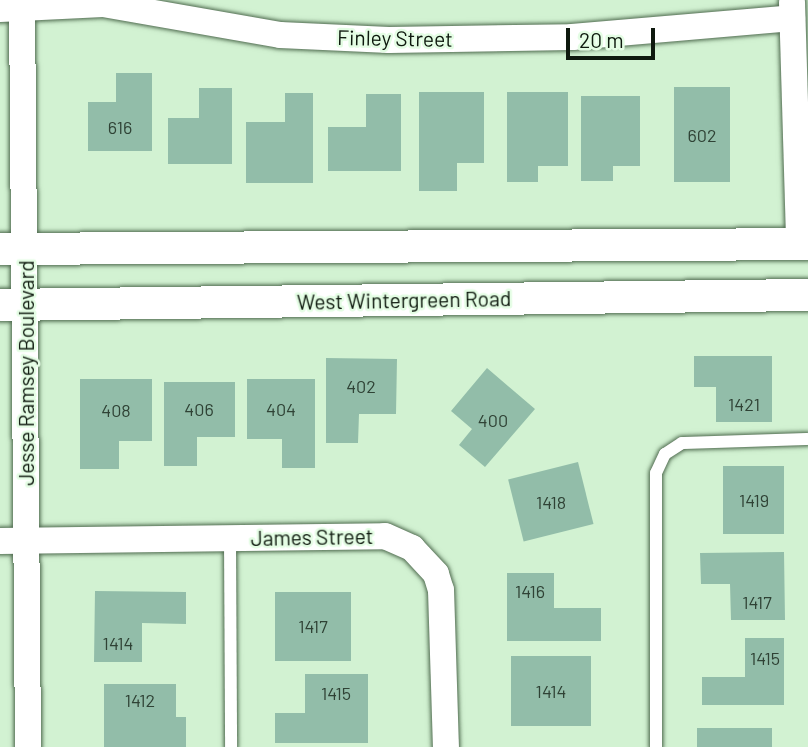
<!DOCTYPE html>
<style>
body{margin:0}
#map{position:relative;width:808px;height:747px;overflow:hidden;background:#d2f2d2;font-family:Barlow,sans-serif}
div>[style]{position:absolute}
[style*='--x']{left:calc(var(--x)*1px);top:calc(var(--y)*1px);width:calc(var(--w)*1px);rotate:calc(var(--a)*1deg)}
.building>*{inset:0;background:#92bda9;transform-origin:0 0}
.roads{filter:drop-shadow(0 0 2px #506c50) drop-shadow(0 0 2px #506c50)}
.service>*{height:12px;margin:-6px;padding:0 6px;transform-origin:6px;border-radius:6px;background:#fff}
.minor>*{height:26px;margin:-13px;padding:0 13px;transform-origin:13px;border-radius:13px;background:#fff}
.tertiary>*{height:32px;margin:-16px;padding:0 16px;transform-origin:16px;border-radius:16px;background:#fff}
span{translate:-50% -50%;white-space:nowrap;text-align:center;line-height:1.15;-webkit-text-stroke:5px #e4fde4;paint-order:stroke}
.number-label{font-size:18px;color:#2f4235}
.number-label span{-webkit-text-stroke-width:0}
.street-label{font-size:21px;color:#0e190e}
.scale{position:absolute;left:566px;top:28px;width:89px;height:32px;box-sizing:border-box;border:4px solid #0e190e;border-top:0;padding-left:9px;font-size:21px;line-height:24px;white-space:nowrap;color:#0e190e;-webkit-text-stroke:5px #e4fde4;paint-order:stroke}
</style>
<div id="map">
<div class="building">
<div style="clip-path:polygon(116px 73px,152px 73px,152px 151px,88px 151px,88px 102px,116px 102px)"></div>
<div style="left:674px;top:87px;width:56px;height:95px"></div>
<div style="clip-path:polygon(199px 88px,232px 88px,232px 164px,168px 164px,168px 118px,199px 118px)"></div>
<div style="clip-path:polygon(419px 92px,484px 92px,484px 163px,457px 163px,457px 191px,419px 191px)"></div>
<div style="clip-path:polygon(507px 92px,568px 92px,568px 166px,538px 166px,538px 182px,507px 182px)"></div>
<div style="clip-path:polygon(285px 93px,313px 93px,313px 183px,246px 183px,246px 122px,285px 122px)"></div>
<div style="clip-path:polygon(366px 94px,401px 94px,401px 171px,328px 171px,328px 127px,366px 127px)"></div>
<div style="clip-path:polygon(581px 96px,640px 96px,640px 166px,613px 166px,613px 181px,581px 181px)"></div>
<div style="clip-path:polygon(694px 356px,772px 356px,772px 422px,716px 422px,716px 387px,694px 387px)"></div>
<div style="clip-path:polygon(326px 358px,397px 359px,396px 414px,359px 414px,358px 443px,326px 443px)"></div>
<div style="clip-path:polygon(487px 368px,535px 409px,485px 467px,459px 445px,472px 429px,451px 411px)"></div>
<div style="clip-path:polygon(80px 379px,152px 379px,152px 441px,119px 441px,119px 469px,80px 469px)"></div>
<div style="clip-path:polygon(247px 379px,315px 379px,315px 468px,282px 468px,282px 439px,247px 439px)"></div>
<div style="clip-path:polygon(164px 382px,235px 382px,235px 437px,197px 437px,197px 466px,164px 466px)"></div>
<div style="left:578px;top:462px;width:64px;height:72px;rotate:76deg"></div>
<div style="left:723px;top:466px;width:61px;height:68px"></div>
<div style="clip-path:polygon(784px 552px,785px 620px,731px 620px,730px 584px,701px 584px,700px 553px)"></div>
<div style="clip-path:polygon(507px 573px,554px 573px,554px 608px,601px 608px,601px 641px,507px 641px)"></div>
<div style="clip-path:polygon(95px 591px,186px 592px,186px 624px,142px 623px,142px 662px,94px 662px)"></div>
<div style="left:275px;top:592px;width:76px;height:69px"></div>
<div style="clip-path:polygon(745px 638px,784px 638px,784px 705px,702px 705px,702px 677px,745px 677px)"></div>
<div style="left:511px;top:656px;width:80px;height:70px"></div>
<div style="clip-path:polygon(305px 674px,368px 674px,368px 743px,275px 743px,275px 713px,305px 713px)"></div>
<div style="clip-path:polygon(104px 684px,176px 684px,176px 717px,186px 717px,186px 747px,104px 747px)"></div>
<div style="left:697px;top:728px;width:75px;height:19px"></div>
</div>
<div class="roads">
<div class="service">
<div style="--x:230;--y:538;--w:209;--a:89.7"></div>
<div style="--x:656;--y:747;--w:274;--a:-90"></div>
<div style="--x:656;--y:473;--w:21;--a:-65"></div>
<div style="--x:665;--y:454;--w:20;--a:-33"></div>
<div style="--x:682;--y:443;--w:126;--a:-1.8"></div>
</div>
<div class="minor">
<div style="--x:22;--y:0;--w:747;--a:89.54"></div>
<div style="--x:792;--y:2;--w:242;--a:88.3"></div>
<div style="--x:0;--y:9;--w:103;--a:-2.8"></div>
<div style="--x:103;--y:4;--w:180;--a:9.9"></div>
<div style="--x:280;--y:35;--w:109;--a:2.6"></div>
<div style="--x:389;--y:40;--w:183;--a:-0.9"></div>
<div style="--x:572;--y:37;--w:221;--a:-4.9"></div>
<div style="--x:0;--y:541;--w:385;--a:-0.7"></div>
<div style="--x:385;--y:536;--w:30;--a:24"></div>
<div style="--x:412;--y:548;--w:35;--a:47"></div>
<div style="--x:436;--y:574;--w:17;--a:73"></div>
<div style="--x:441;--y:590;--w:157;--a:88.2"></div>
</div>
<div class="tertiary">
<div style="--x:0;--y:249;--w:808;--a:-0.35"></div>
<div style="--x:0;--y:305;--w:808;--a:-0.71"></div>
</div>
</div>
<div class="number-label">
<span style="left:120px;top:127px">616</span>
<span style="left:702px;top:135px">602</span>
<span style="left:361px;top:386px">402</span>
<span style="left:744px;top:404px">1421</span>
<span style="left:199px;top:409px">406</span>
<span style="left:281px;top:409px">404</span>
<span style="left:116px;top:410px">408</span>
<span style="left:493px;top:420px">400</span>
<span style="left:754px;top:500px">1419</span>
<span style="left:551px;top:502px">1418</span>
<span style="left:530px;top:591px">1416</span>
<span style="left:757px;top:602px">1417</span>
<span style="left:313px;top:626px">1417</span>
<span style="left:118px;top:643px">1414</span>
<span style="left:765px;top:658px">1415</span>
<span style="left:551px;top:691px">1414</span>
<span style="left:336px;top:693px">1415</span>
<span style="left:140px;top:700px">1412</span>
</div>
<div class="street-label">
<span style="left:395px;top:38px;rotate:1deg">Finley Street</span>
<span style="left:404px;top:300px;rotate:-1deg">West Wintergreen Road</span>
<span style="left:26px;top:373px;rotate:-90deg">Jesse Ramsey Boulevard</span>
<span style="left:312px;top:537px;rotate:-1deg">James Street</span>
</div>
<div class="scale">20 m</div>
</div>
